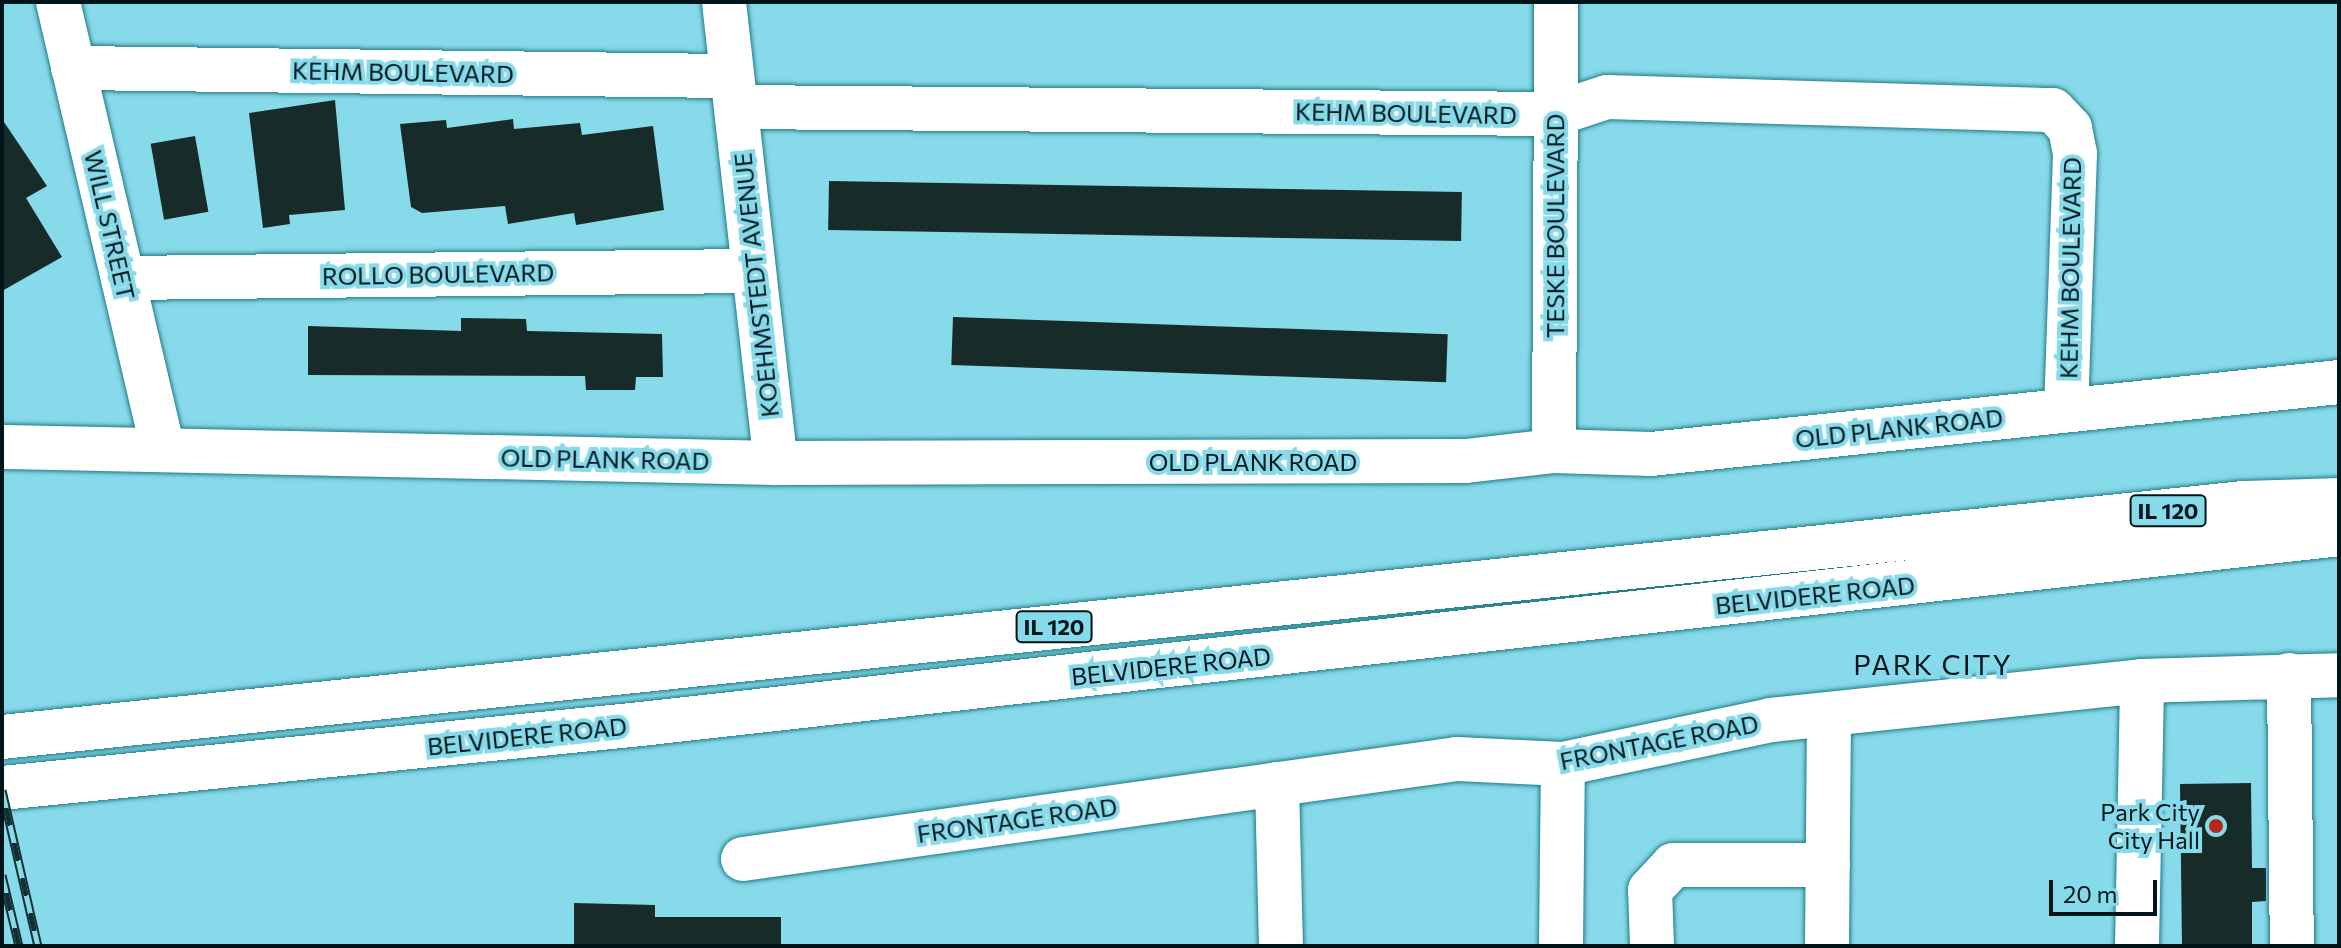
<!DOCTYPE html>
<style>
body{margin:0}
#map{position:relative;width:2341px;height:948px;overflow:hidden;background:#87dae9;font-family:Commissioner,sans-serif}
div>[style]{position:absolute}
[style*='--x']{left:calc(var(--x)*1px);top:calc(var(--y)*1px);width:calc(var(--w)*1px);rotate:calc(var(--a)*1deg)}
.building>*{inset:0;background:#172b29;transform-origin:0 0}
.roads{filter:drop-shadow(0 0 2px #207a88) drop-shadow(0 0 2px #207a88)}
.minor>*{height:44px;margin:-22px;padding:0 22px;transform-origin:22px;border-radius:22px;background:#fff}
.major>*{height:44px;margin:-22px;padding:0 22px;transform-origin:22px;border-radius:22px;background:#fff}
.rail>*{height:9px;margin-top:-4.5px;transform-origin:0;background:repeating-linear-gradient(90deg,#87dae9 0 18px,#122f34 0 36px);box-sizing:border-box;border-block:2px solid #122f34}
.dots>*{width:22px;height:22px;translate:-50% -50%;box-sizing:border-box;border:4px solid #87dae9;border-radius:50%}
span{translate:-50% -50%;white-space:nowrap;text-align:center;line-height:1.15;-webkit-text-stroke:8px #87dae9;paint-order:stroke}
.shield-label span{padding:2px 6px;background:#87dae9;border:2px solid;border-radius:6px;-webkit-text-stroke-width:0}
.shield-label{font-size:22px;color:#001519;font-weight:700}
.street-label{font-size:24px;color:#001519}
.poi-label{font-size:24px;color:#001519}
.right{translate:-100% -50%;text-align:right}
.quarter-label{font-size:28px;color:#001519;letter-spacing:2px}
.frame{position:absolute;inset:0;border:4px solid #001519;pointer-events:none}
.scale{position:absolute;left:2049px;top:880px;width:108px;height:36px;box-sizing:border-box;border:4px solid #001519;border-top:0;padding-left:10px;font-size:24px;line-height:28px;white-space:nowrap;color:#001519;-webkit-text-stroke:6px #87dae9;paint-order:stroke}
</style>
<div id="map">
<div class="building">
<div style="clip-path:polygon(335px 100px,345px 210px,289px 215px,290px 224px,263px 228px,249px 113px)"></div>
<div style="clip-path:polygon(2px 119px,47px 186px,26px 198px,62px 257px,2px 291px)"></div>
<div style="clip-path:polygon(513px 119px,514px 129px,580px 123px,582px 135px,653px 126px,664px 210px,576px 225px,574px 213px,508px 224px,505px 206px,422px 213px,411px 207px,400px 124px,446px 120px,447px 128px)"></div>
<div style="left:195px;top:136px;width:77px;height:45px;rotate:80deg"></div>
<div style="left:829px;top:181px;width:633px;height:49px;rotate:1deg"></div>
<div style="left:953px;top:317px;width:495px;height:48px;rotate:2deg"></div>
<div style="clip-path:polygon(461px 318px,526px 319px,527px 331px,662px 334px,663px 377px,636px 377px,635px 390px,586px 390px,585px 376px,308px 375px,308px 326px,461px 331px)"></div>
<div style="clip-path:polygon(2251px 783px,2252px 868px,2266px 868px,2266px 901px,2252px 902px,2252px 946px,2182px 946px,2180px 784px)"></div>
<div style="clip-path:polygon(574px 903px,655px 905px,655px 917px,781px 917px,781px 946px,574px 946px)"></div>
</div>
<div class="roads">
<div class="minor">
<div style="--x:58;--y:2;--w:458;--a:76.8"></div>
<div style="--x:724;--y:2;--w:464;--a:83.6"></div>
<div style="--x:73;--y:68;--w:659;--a:0.7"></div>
<div style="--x:736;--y:107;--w:819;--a:0.49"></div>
<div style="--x:1555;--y:114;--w:55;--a:-18.1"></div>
<div style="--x:1607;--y:97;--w:446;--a:1.7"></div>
<div style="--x:2053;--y:110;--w:25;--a:47"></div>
<div style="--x:2070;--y:128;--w:26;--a:79"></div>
<div style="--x:2075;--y:154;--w:256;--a:92"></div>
<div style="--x:123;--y:278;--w:629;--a:-0.64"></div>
<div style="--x:6;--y:447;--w:770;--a:1.19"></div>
<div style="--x:776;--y:463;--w:690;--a:-0.17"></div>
<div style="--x:1466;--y:461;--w:89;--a:-6.5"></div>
<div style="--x:1554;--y:451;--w:97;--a:1.8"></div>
<div style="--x:1651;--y:454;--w:692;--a:-5.97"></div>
<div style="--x:1554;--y:451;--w:449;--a:-89.7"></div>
<div style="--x:2289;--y:675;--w:271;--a:89.4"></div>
<div style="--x:1277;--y:784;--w:162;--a:88.6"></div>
<div style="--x:743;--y:859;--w:721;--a:-7.97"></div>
<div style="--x:1457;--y:759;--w:106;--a:2.7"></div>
<div style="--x:1563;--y:764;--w:213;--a:-11.9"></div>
<div style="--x:1771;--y:720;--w:373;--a:-6"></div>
<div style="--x:2142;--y:681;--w:197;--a:-1.7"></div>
<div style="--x:1561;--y:946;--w:182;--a:-89.4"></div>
<div style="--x:1652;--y:946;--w:56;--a:-92"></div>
<div style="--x:1650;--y:890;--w:34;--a:-47"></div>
<div style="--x:1673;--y:865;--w:155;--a:0"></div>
<div style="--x:1827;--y:946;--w:231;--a:-89.5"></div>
<div style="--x:2137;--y:946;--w:265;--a:-88.9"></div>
</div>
<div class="major">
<div style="--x:2;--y:737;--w:2253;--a:-5.96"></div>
<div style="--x:2243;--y:503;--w:96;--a:-1.8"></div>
<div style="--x:2;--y:788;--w:642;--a:-5.72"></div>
<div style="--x:641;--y:724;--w:1709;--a:-6.38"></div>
</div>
</div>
<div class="rail">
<div style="--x:2;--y:790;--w:160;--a:77"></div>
<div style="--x:2;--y:875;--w:73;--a:76.5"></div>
</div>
<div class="dots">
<div style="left:2216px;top:826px;background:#b52718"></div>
</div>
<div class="shield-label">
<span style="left:2168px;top:511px">IL 120</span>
<span style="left:1054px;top:627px">IL 120</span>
</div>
<div class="street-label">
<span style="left:403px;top:72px;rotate:1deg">KEHM BOULEVARD</span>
<span style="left:1406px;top:113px;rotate:1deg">KEHM BOULEVARD</span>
<span style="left:110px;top:225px;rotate:77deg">WILL STREET</span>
<span style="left:1555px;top:226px;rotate:-90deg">TESKE BOULEVARD</span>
<span style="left:2070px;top:268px;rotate:-89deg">KEHM BOULEVARD</span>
<span style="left:438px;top:274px;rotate:-1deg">ROLLO BOULEVARD</span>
<span style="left:756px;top:285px;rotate:-96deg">KOEHMSTEDT AVENUE</span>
<span style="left:1899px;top:428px;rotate:-6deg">OLD PLANK ROAD</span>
<span style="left:605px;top:459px;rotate:1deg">OLD PLANK ROAD</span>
<span style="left:1253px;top:462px">OLD PLANK ROAD</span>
<span style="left:1815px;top:595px;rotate:-6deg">BELVIDERE ROAD</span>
<span style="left:1171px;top:666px;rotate:-6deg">BELVIDERE ROAD</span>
<span style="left:527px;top:736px;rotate:-6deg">BELVIDERE ROAD</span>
<span style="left:1659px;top:742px;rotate:-11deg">FRONTAGE ROAD</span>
<span style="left:1017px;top:820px;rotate:-8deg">FRONTAGE ROAD</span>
</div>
<div class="poi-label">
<span class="right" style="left:2200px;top:826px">Park City<br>City Hall</span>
</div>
<div class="quarter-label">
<span style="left:1933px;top:664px">PARK CITY</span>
</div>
<div class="frame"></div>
<div class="scale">20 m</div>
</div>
